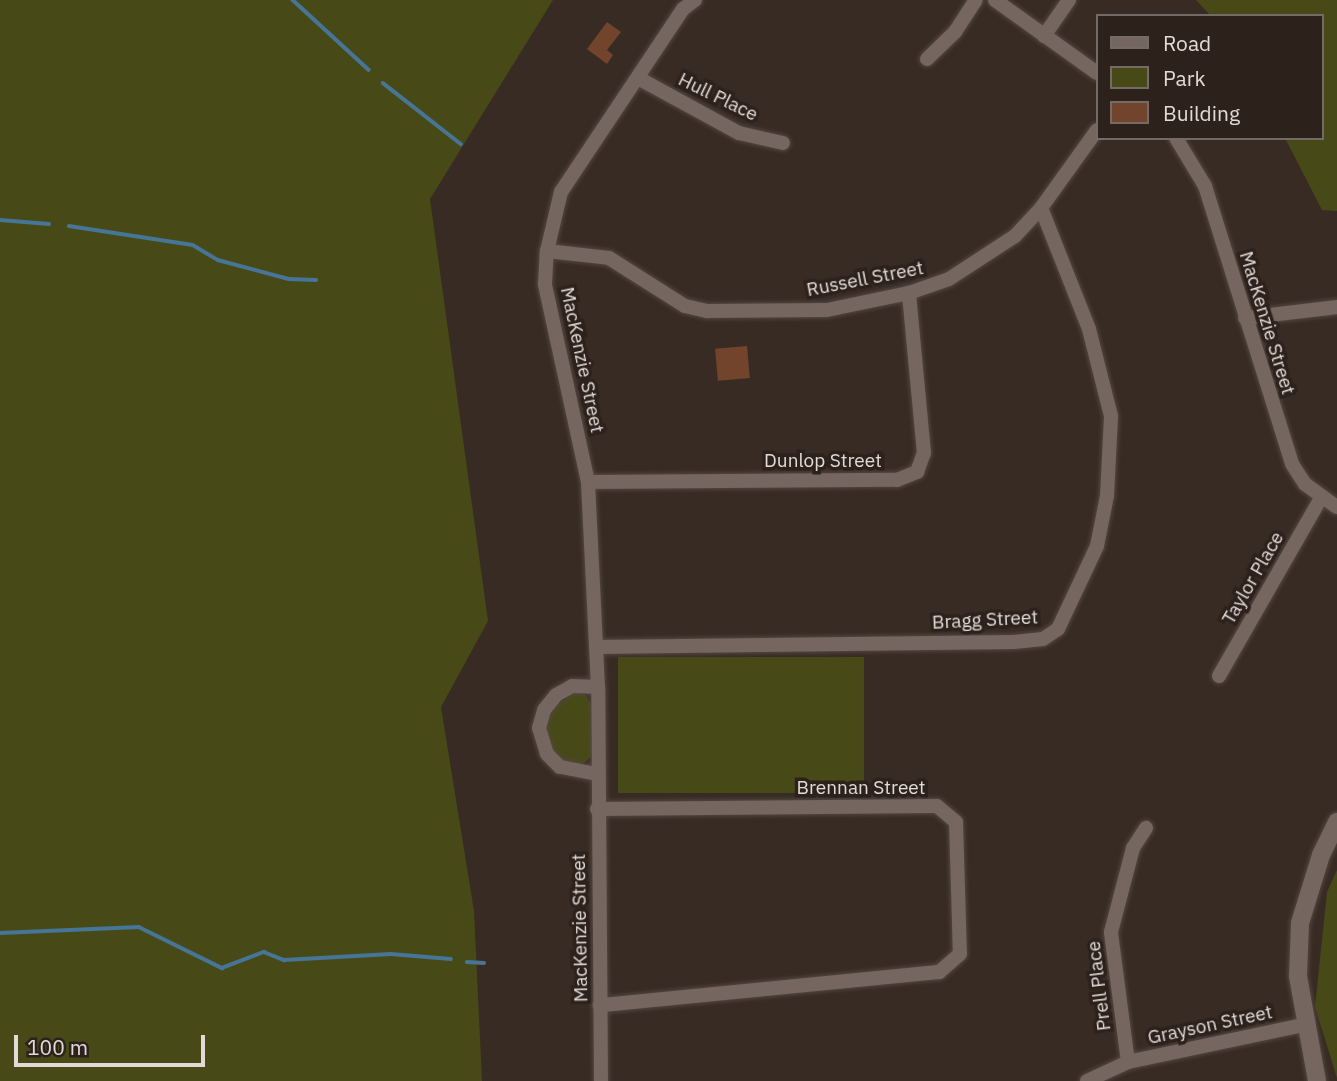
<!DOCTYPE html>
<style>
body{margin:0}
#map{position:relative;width:1337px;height:1081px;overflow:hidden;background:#382b24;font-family:"IBM Plex Sans",sans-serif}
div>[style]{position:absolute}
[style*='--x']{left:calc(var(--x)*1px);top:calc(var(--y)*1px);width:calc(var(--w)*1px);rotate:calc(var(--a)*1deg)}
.green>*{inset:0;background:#474a17;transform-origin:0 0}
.stream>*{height:3.5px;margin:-1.75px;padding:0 1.75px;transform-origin:1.75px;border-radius:1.75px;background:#477597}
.building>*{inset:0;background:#73442c;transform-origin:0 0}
.roads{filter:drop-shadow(0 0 2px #524741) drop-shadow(0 0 2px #524741)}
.minor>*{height:14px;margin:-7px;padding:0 7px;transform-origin:7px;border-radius:7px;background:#75665f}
.tertiary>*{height:18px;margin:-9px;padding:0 9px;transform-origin:9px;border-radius:9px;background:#75665f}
span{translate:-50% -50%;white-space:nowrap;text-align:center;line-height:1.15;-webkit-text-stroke:7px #2d211b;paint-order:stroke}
.street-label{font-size:19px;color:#e2dad6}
.legend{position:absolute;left:1096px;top:14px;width:228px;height:126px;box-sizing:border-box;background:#2d211b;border:2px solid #756b66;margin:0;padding:9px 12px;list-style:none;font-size:21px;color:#e2dad6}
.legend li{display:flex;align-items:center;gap:14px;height:35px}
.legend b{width:35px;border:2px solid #756b66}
.scale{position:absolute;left:14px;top:1035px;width:191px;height:32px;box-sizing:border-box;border:4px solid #e2dad6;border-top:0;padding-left:9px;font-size:21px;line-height:24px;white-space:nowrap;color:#e2dad6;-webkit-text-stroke:5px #2d211b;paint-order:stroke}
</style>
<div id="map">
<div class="green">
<div style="clip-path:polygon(0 0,553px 0,430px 199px,488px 621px,441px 707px,474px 911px,482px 1081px,0 1081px)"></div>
<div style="clip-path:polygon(1196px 0,1337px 0,1337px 211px,1322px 210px,1285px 138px,1321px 138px,1321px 16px,1211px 16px)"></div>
<div style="left:864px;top:657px;width:136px;height:246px;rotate:90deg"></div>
<div style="clip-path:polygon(575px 693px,586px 695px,591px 704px,591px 757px,579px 767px,555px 757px,545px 725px,555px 706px)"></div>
<div style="clip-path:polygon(1337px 870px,1337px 1078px,1315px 1007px,1327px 892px)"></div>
</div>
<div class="stream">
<div style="--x:293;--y:0;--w:103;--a:42.6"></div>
<div style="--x:383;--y:83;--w:99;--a:38"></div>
<div style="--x:0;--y:220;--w:49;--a:4.7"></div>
<div style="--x:69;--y:226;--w:125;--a:8.7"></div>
<div style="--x:193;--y:245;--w:29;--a:31"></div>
<div style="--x:218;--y:260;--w:73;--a:15"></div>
<div style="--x:289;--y:279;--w:27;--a:2"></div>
<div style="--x:0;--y:933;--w:139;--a:-2.5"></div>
<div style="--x:139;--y:927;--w:93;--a:26.3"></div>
<div style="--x:222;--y:968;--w:45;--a:-20.9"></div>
<div style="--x:264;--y:952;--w:22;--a:22"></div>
<div style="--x:284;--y:960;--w:107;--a:-3.2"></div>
<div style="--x:391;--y:954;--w:60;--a:4.8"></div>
<div style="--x:467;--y:962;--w:17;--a:3"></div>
</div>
<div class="building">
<div style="clip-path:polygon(607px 22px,621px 32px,607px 50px,613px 55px,607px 64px,587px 49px)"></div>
<div style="left:747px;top:346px;width:32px;height:32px;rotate:85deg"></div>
</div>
<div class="roads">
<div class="minor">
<div style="--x:995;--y:0;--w:125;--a:35.6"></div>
<div style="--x:1044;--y:36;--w:44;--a:-55.2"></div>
<div style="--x:927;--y:59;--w:39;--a:-44"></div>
<div style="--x:955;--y:32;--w:38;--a:-57"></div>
<div style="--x:638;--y:78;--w:115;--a:28.6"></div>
<div style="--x:739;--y:133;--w:45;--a:12.8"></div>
<div style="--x:1176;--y:138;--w:56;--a:58.9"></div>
<div style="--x:1205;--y:186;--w:291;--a:72.6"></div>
<div style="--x:1292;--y:464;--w:24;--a:57"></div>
<div style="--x:1305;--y:484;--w:39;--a:36"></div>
<div style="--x:547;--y:251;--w:62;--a:6.4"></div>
<div style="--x:609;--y:258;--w:90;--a:32.3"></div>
<div style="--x:685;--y:306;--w:23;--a:13"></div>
<div style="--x:707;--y:311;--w:120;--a:-0.5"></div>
<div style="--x:827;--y:310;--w:84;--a:-11.7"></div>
<div style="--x:909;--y:293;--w:42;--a:-19.3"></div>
<div style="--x:949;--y:279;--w:79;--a:-33.1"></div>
<div style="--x:1015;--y:236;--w:38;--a:-47"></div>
<div style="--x:1041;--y:208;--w:96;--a:-54.3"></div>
<div style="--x:1245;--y:318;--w:93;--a:-6.8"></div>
<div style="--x:588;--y:482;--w:309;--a:-0.4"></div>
<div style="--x:897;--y:480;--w:22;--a:-22"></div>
<div style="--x:917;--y:472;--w:20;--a:-70"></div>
<div style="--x:924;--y:453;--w:161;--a:-95.4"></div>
<div style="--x:596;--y:647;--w:418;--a:-0.7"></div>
<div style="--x:1014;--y:642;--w:29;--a:-6"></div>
<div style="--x:1043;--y:639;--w:18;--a:-34"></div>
<div style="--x:1058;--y:629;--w:92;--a:-64.8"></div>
<div style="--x:1097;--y:546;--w:51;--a:-78.7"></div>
<div style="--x:1107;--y:496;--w:80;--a:-87.1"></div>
<div style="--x:1111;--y:416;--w:90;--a:-104.2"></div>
<div style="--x:1089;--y:329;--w:130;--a:-111.6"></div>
<div style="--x:1219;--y:676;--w:205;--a:-60.2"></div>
<div style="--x:597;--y:774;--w:38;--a:-169"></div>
<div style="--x:560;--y:767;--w:18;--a:-135"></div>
<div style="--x:547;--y:754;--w:27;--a:-107"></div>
<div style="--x:539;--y:728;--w:19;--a:-74"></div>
<div style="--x:544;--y:710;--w:19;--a:-51"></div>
<div style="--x:556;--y:695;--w:18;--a:-29"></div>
<div style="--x:572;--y:686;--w:26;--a:2"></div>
<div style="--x:597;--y:809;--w:340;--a:-0.5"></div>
<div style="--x:937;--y:806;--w:25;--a:40"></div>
<div style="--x:956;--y:822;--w:132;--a:88.3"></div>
<div style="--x:960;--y:954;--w:28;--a:139"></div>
<div style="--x:939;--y:972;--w:341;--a:174.4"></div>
<div style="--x:1128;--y:1062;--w:131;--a:-97.5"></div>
<div style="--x:1111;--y:932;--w:87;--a:-75.3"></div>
<div style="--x:1133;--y:848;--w:24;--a:-57"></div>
<div style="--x:601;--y:1081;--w:394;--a:-90.4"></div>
<div style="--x:598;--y:687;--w:205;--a:-92.8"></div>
<div style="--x:588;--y:482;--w:203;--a:-102.3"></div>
<div style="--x:545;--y:284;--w:33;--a:-87"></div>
<div style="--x:547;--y:251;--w:61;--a:-76.7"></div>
<div style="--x:561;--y:192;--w:220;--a:-56.3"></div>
<div style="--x:683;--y:9;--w:15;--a:-37"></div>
<div style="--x:1087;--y:1081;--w:45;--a:-24.9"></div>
<div style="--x:1128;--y:1062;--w:180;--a:-11.9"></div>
</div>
<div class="tertiary">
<div style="--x:1317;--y:1081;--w:107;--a:-100.3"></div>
<div style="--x:1298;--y:976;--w:53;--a:-87.8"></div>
<div style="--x:1300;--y:923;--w:71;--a:-72.8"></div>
<div style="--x:1321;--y:855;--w:37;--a:-64"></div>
</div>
</div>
<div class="street-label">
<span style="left:718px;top:97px;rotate:26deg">Hull Place</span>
<span style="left:865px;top:279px;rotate:-11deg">Russell Street</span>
<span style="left:1267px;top:323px;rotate:73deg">MacKenzie Street</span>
<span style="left:582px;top:360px;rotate:78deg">MacKenzie Street</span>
<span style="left:823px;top:461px">Dunlop Street</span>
<span style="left:1253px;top:578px;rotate:-60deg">Taylor Place</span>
<span style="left:985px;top:620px;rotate:-3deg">Bragg Street</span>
<span style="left:861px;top:788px">Brennan Street</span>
<span style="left:580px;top:928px;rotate:-91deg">MacKenzie Street</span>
<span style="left:1099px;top:986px;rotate:-97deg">Prell Place</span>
<span style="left:1210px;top:1025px;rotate:-12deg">Grayson Street</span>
</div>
<ul class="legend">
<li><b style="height:9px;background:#75665f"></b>Road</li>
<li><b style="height:19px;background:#474a17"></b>Park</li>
<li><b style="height:19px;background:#73442c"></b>Building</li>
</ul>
<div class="scale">100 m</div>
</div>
